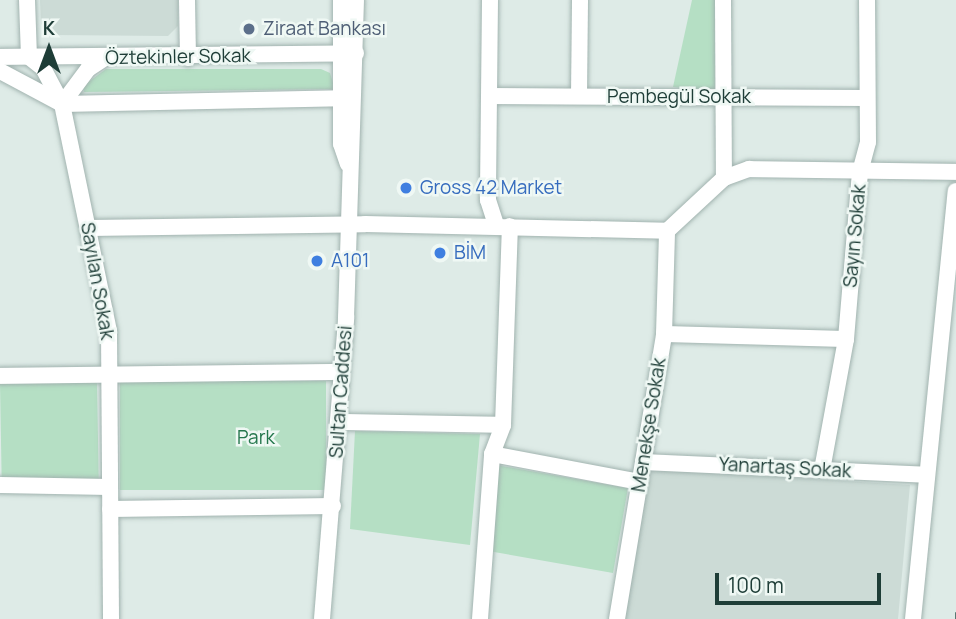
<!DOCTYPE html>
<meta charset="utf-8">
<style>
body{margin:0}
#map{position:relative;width:956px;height:619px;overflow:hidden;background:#deebe7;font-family:Manrope,sans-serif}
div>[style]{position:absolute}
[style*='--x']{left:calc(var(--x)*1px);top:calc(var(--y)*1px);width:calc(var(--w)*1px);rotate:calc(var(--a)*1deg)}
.built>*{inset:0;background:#ccdbd6}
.green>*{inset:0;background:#b5dfc4;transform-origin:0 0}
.roads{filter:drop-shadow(0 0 2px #a1b3af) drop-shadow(0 0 2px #a1b3af)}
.minor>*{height:16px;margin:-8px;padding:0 8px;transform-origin:8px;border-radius:8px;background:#fff}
.tram>*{height:2px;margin:-1px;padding:0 1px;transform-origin:1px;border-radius:1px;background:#587973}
.dots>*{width:19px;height:19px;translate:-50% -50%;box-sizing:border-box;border:4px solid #eff8f4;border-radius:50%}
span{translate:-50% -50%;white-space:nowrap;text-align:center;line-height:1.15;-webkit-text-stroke:5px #eff8f4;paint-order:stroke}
.service-label{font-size:19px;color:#4e5e75}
.left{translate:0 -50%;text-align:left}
.street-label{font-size:19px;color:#1e3d37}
.shop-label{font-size:19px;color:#366cbe}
.park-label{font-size:19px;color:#25774d}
.north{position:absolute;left:14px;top:14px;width:70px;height:70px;-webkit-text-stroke:5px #eff8f4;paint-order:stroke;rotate:0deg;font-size:19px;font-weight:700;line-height:28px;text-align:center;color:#1e3d37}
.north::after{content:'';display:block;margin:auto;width:24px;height:32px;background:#1e3d37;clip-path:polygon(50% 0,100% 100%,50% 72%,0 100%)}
.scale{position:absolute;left:715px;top:573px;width:166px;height:32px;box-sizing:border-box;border:4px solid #1e3d37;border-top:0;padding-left:9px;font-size:21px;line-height:24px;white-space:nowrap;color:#1e3d37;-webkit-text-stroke:5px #eff8f4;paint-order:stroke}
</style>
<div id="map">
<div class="built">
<div style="clip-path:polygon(40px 0,178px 0,178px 26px,168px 36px,52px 35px,41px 24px)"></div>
<div style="clip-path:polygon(646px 469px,910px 485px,898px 619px,622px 619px)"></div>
</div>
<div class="green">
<div style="clip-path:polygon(692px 0,716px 0,715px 92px,673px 87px)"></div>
<div style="clip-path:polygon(106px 69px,321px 69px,330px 73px,335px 89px,84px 92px,83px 86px)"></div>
<div style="left:120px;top:381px;width:206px;height:109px"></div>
<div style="left:97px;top:382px;width:98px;height:97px;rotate:89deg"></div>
<div style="clip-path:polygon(355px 431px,480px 434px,470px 545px,350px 529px)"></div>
<div style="left:496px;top:465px;width:134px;height:86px;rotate:10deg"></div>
</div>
<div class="roads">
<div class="minor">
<div style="--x:27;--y:0;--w:57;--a:88"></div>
<div style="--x:29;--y:57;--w:18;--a:38"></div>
<div style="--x:43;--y:68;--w:41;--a:62.2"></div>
<div style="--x:62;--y:104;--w:232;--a:78.3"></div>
<div style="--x:109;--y:331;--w:288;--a:89.6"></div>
<div style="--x:187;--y:0;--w:58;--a:89"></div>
<div style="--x:341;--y:0;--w:144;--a:90"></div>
<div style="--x:341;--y:144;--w:21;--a:71"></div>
<div style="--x:490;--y:0;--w:200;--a:90.6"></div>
<div style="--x:488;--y:200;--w:26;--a:72"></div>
<div style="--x:723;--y:0;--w:178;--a:89.7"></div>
<div style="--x:0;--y:57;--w:356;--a:-0.6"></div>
<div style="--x:0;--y:71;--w:70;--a:28"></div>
<div style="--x:62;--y:104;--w:44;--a:-53.4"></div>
<div style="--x:88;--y:69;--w:20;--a:-33"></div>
<div style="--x:490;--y:96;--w:377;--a:0.3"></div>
<div style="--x:579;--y:96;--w:96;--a:-89.4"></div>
<div style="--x:62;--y:104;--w:279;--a:-1.2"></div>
<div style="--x:89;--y:228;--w:276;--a:-0.8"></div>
<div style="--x:365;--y:224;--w:302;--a:1.3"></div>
<div style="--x:667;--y:231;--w:78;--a:-42.9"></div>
<div style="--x:724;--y:178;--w:27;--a:-20"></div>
<div style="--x:749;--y:169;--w:207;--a:0.8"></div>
<div style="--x:664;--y:334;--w:182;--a:1.6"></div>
<div style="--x:0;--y:376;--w:342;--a:-0.7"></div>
<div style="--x:339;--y:422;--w:164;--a:1"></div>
<div style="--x:492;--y:454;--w:151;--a:10.7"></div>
<div style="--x:643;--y:462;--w:283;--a:2.6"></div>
<div style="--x:822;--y:470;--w:133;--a:-79.6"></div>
<div style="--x:846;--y:339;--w:168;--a:-85.2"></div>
<div style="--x:860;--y:172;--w:31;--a:-75"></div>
<div style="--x:868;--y:142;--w:142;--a:-90.4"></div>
<div style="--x:0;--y:485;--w:109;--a:1.1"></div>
<div style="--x:110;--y:509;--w:223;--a:-0.8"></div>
<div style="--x:322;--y:619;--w:302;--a:-85.4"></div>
<div style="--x:346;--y:318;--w:318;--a:-88.2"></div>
<div style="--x:480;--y:619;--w:165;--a:-85.8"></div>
<div style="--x:492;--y:454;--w:31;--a:-69"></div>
<div style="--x:503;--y:425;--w:199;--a:-88"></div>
<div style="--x:617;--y:619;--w:289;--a:-80.6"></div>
<div style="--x:664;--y:334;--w:103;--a:-88.3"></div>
<div style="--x:913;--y:619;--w:430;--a:-84.3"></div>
</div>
</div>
<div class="tram">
<div style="--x:956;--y:619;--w:6;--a:-90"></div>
</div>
<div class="dots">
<div style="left:249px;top:29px;background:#5c6f8a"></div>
<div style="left:406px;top:188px;background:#3f7fe0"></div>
<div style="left:440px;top:253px;background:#3f7fe0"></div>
<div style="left:317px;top:261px;background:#3f7fe0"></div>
</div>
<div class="service-label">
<span class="left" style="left:263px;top:29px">Ziraat Bankası</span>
</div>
<div class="street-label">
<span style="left:178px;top:57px;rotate:-1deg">Öztekinler Sokak</span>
<span style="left:679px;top:97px">Pembegül Sokak</span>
<span style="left:855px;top:236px;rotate:-85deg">Sayın Sokak</span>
<span style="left:97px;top:281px;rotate:80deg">Sayılan Sokak</span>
<span style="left:341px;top:392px;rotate:-86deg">Sultan Caddesi</span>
<span style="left:649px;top:425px;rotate:-81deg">Menekşe Sokak</span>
<span style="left:785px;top:468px;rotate:3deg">Yanartaş Sokak</span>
</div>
<div class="shop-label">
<span class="left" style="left:420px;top:188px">Gross 42 Market</span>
<span class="left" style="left:454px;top:253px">BİM</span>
<span class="left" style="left:331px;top:261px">A101</span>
</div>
<div class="park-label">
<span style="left:256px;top:438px">Park</span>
</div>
<div class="north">K</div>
<div class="scale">100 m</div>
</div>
